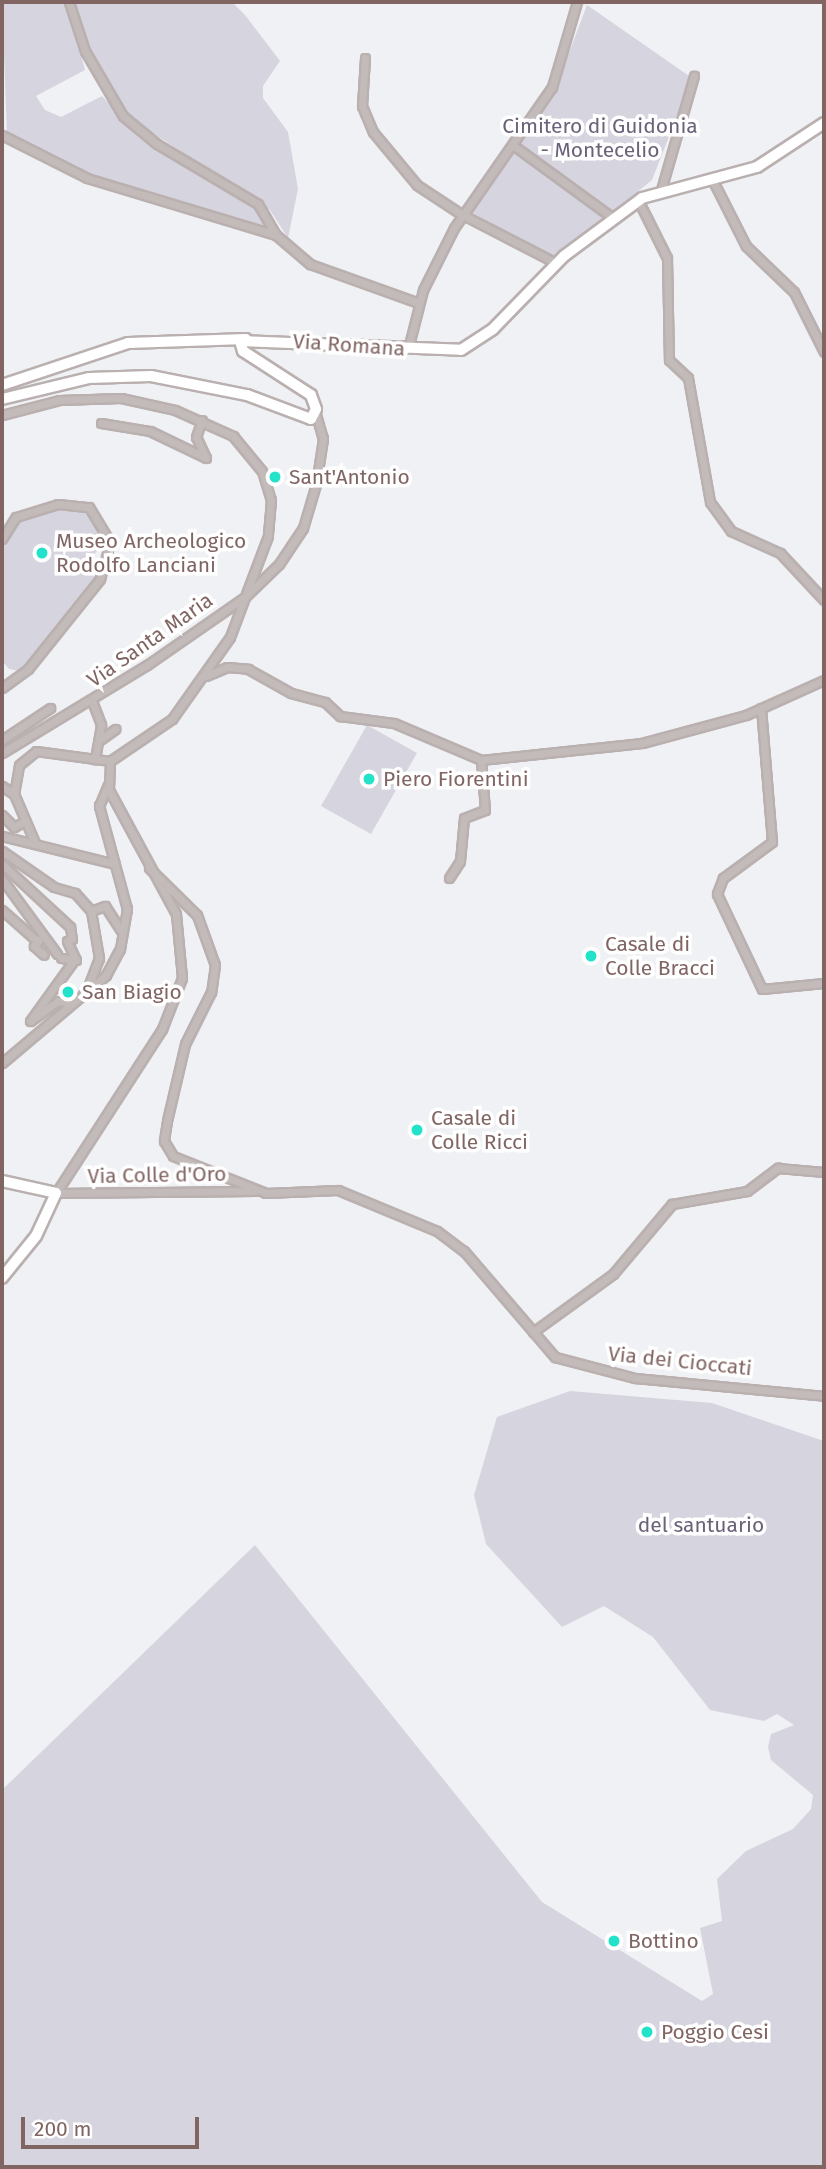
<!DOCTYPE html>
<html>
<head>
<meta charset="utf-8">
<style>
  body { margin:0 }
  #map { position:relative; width:826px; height:2169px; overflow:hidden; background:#f0f1f4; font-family:"Fira Sans",sans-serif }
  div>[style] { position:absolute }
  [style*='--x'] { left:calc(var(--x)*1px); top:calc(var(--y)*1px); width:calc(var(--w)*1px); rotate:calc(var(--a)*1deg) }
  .green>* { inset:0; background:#d6d4de }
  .roads { filter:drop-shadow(2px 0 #b9b0af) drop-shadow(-2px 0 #b9b0af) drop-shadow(0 2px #b9b0af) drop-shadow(0 -2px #b9b0af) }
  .street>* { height:7px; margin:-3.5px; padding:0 3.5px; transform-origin:3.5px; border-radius:3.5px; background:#c3bbba }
  .secondary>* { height:10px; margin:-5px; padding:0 5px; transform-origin:5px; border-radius:5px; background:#fff }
  .street-bridge>* { height:7px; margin:-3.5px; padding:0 3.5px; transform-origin:3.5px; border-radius:3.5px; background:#c3bbba }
  .dots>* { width:19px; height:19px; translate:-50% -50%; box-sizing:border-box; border:4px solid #fff; border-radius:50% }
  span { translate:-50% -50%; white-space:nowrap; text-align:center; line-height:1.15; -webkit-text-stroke:7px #fff; paint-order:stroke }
  .park-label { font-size:21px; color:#6b6278 }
  .street-label { font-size:21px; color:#816563 }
  .poi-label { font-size:21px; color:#816563 }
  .left { translate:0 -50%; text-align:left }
  .frame { position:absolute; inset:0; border:4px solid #816563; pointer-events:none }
  .scale { position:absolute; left:21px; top:2117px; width:178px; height:32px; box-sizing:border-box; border:4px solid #816563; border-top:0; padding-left:9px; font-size:21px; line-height:24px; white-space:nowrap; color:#816563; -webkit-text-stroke:5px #fff; paint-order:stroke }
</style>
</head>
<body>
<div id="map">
  <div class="green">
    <div style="clip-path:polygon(2px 2px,65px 2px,69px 8px,85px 70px,36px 96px,45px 110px,61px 117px,102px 96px,142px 140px,258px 209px,266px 231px,87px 176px,7px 134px)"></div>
    <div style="clip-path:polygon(75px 2px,232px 2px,245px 15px,280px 61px,263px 86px,263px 98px,288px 132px,298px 189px,288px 238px,270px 210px,130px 118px,79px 33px)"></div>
    <div style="clip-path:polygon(587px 5px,692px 78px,652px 180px,554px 259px,471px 212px,556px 87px)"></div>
    <div style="clip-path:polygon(53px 508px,80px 508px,98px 522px,105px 540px,94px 555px,99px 575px,20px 671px,9px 669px,2px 661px,2px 549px,16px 523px)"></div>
    <div style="clip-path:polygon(367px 725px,417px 753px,371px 834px,321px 806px)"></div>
    <div style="clip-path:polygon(570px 1391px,712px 1403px,824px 1441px,824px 2167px,2px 2167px,2px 1790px,255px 1545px,542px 1902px,702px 2001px,713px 1994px,700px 1928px,722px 1921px,717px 1879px,746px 1851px,793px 1829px,811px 1809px,813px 1795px,771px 1760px,768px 1747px,771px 1734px,794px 1725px,777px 1714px,764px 1721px,710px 1710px,653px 1637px,604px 1606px,562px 1627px,486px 1544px,474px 1495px,497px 1417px)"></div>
  </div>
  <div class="roads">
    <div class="street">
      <div style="--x:69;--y:2;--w:52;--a:71.9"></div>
      <div style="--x:85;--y:51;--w:75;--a:59.7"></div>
      <div style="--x:123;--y:116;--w:44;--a:39.5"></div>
      <div style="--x:157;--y:144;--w:117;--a:30.7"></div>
      <div style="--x:258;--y:204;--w:36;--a:60"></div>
      <div style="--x:365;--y:58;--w:48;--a:93.6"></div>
      <div style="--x:362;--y:106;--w:28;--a:67"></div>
      <div style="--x:373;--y:132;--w:69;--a:50.3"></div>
      <div style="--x:417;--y:185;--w:49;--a:33.4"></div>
      <div style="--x:2;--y:135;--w:95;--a:26.8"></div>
      <div style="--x:87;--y:178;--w:197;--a:16.8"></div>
      <div style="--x:276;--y:235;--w:45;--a:40.5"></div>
      <div style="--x:310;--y:264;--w:116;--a:19.7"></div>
      <div style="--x:517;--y:148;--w:119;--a:36.1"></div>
      <div style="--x:712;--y:179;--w:75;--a:63.1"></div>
      <div style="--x:746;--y:246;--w:66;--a:43.8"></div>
      <div style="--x:794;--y:292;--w:67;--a:63.4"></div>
      <div style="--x:661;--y:190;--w:119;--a:-73.9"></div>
      <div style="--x:638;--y:200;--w:65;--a:63.4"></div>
      <div style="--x:667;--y:258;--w:102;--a:88.9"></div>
      <div style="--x:669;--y:360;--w:26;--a:43"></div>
      <div style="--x:688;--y:378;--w:126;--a:79.9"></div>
      <div style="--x:710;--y:502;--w:36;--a:54"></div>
      <div style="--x:731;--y:531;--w:54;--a:24.2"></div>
      <div style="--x:780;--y:553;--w:64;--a:46.9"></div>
      <div style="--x:467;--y:217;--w:100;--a:27.3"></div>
      <div style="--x:408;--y:349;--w:61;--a:-75.7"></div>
      <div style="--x:423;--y:290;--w:69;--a:-63.4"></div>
      <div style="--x:454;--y:228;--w:172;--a:-55.2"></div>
      <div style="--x:552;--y:87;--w:89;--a:-73.6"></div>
      <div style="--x:2;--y:415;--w:59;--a:-14.7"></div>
      <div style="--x:59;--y:400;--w:62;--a:-1.8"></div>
      <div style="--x:121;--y:398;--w:55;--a:12.5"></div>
      <div style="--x:175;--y:410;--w:64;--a:24.1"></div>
      <div style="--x:233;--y:436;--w:45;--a:50.4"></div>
      <div style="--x:262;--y:471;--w:30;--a:73"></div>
      <div style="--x:271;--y:500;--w:36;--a:95"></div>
      <div style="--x:268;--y:536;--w:62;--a:110.8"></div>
      <div style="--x:101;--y:423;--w:50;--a:9.3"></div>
      <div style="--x:150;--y:431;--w:62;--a:25.7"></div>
      <div style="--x:206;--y:458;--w:23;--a:-115"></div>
      <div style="--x:196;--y:437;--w:18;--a:-71"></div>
      <div style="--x:2;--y:539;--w:26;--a:-58"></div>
      <div style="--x:16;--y:517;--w:44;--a:-17.2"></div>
      <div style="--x:58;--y:504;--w:31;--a:6"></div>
      <div style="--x:89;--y:507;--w:41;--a:59"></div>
      <div style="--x:110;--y:542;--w:38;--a:105"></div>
      <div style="--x:100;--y:579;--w:115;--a:128.7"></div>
      <div style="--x:28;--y:669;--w:32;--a:144"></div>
      <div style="--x:206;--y:676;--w:23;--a:-23"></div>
      <div style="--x:227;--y:667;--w:21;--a:5"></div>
      <div style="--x:248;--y:669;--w:49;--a:29.2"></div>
      <div style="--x:291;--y:693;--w:35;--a:15"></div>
      <div style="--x:325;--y:702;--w:21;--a:43"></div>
      <div style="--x:340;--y:716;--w:54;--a:7.4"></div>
      <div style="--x:394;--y:723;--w:95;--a:23"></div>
      <div style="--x:481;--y:760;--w:162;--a:-6"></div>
      <div style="--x:642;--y:743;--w:108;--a:-15.1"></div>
      <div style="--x:746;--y:715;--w:85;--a:-24.2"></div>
      <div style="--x:92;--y:701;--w:26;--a:69"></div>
      <div style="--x:101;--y:725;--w:35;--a:100"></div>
      <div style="--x:761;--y:708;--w:134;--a:85.3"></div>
      <div style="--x:772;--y:842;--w:61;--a:143.7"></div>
      <div style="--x:723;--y:878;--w:17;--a:111"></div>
      <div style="--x:717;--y:894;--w:105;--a:64.7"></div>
      <div style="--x:762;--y:989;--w:62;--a:-5.5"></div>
      <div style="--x:2;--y:740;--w:58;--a:-33.7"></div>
      <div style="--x:100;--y:740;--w:19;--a:-36"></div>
      <div style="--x:2;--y:753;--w:170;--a:-31.3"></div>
      <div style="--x:147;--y:665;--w:119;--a:-34.8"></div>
      <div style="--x:245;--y:597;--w:47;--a:-44.1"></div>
      <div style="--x:279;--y:564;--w:43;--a:-56.3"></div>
      <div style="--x:303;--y:528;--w:46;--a:-73.5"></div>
      <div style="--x:316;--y:484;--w:46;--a:-81.2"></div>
      <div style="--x:323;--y:439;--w:26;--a:-106"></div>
      <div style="--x:110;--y:761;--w:29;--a:92"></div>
      <div style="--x:109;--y:790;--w:141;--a:61.6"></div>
      <div style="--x:176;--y:914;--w:64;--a:84.6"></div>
      <div style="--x:182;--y:978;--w:55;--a:111.4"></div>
      <div style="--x:162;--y:1029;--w:195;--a:122.9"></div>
      <div style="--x:56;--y:1193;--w:199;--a:-0.6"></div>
      <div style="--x:2;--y:786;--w:14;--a:34"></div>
      <div style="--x:14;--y:794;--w:53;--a:66.8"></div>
      <div style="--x:14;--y:794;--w:29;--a:-80"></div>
      <div style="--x:19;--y:765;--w:22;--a:-39"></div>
      <div style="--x:36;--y:751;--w:75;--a:7.7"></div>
      <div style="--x:110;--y:761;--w:75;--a:-34.1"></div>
      <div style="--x:172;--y:719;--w:100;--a:-54.7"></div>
      <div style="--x:230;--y:637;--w:43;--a:-69.4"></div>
      <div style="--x:2;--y:815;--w:17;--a:45"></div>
      <div style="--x:14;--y:827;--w:13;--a:-29"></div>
      <div style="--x:2;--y:836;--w:116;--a:13.9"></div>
      <div style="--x:2;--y:851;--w:63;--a:34.7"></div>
      <div style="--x:54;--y:887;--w:22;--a:16"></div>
      <div style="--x:75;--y:893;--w:24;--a:48"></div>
      <div style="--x:91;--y:911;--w:48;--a:80.3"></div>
      <div style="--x:99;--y:958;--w:30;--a:111"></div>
      <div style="--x:2;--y:864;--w:93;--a:42.8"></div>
      <div style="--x:70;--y:927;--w:12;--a:81"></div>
      <div style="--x:72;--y:939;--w:5;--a:158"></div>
      <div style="--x:67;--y:941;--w:21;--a:65"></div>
      <div style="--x:76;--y:960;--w:15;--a:-172"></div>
      <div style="--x:149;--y:868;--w:67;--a:44.4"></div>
      <div style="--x:197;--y:915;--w:53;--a:70.2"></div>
      <div style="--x:215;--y:965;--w:27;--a:98"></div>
      <div style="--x:211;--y:992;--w:58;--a:116.6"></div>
      <div style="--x:185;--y:1044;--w:79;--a:103.2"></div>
      <div style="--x:167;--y:1121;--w:20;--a:99"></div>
      <div style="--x:164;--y:1141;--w:17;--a:59"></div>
      <div style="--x:173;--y:1156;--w:100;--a:21.7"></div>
      <div style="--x:266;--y:1193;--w:72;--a:-2.4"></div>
      <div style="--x:338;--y:1190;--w:107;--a:22.5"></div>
      <div style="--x:437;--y:1231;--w:34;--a:37"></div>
      <div style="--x:464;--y:1251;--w:140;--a:49.4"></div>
      <div style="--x:555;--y:1357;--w:83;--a:14.7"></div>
      <div style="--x:635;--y:1378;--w:190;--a:5.4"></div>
      <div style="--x:449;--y:878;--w:20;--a:-57"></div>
      <div style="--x:460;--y:861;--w:43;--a:-84.7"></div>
      <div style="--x:464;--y:818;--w:22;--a:-21"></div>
      <div style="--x:485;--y:810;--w:50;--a:-94.6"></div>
      <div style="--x:2;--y:879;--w:93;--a:53.7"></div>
      <div style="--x:2;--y:910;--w:47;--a:41.5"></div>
      <div style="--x:91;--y:911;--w:15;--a:-20"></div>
      <div style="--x:105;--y:906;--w:30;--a:57"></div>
      <div style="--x:39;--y:940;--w:8;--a:130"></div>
      <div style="--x:34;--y:946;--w:13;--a:42"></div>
      <div style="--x:70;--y:1002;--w:12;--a:-175"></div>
      <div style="--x:58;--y:1001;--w:34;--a:144"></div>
      <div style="--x:30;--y:1021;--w:72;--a:-54.1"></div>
      <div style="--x:2;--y:1063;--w:136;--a:-40.2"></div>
      <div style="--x:106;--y:975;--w:30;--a:-62"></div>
      <div style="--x:120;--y:949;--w:41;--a:-80.1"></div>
      <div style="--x:127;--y:909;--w:107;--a:-105.2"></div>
      <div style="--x:99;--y:806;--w:23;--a:-67"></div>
      <div style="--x:533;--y:1332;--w:99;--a:-35.9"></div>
      <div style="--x:613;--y:1274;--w:92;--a:-49.9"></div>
      <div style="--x:672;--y:1204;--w:76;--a:-9.8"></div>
      <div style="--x:747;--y:1191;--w:39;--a:-37"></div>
      <div style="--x:778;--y:1168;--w:46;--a:5"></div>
    </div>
    <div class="secondary">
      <div style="--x:2;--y:385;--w:133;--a:-18.4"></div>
      <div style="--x:128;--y:343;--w:118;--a:-1.9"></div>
      <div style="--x:2;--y:399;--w:89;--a:-13.6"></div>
      <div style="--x:89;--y:378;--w:62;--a:-1.8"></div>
      <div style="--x:151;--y:376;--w:98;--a:11.2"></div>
      <div style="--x:247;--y:395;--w:68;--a:20.6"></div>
      <div style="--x:311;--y:419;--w:11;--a:-63"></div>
      <div style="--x:316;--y:409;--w:15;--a:-110"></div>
      <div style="--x:311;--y:395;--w:81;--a:-147.1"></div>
      <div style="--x:243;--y:351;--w:10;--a:-107"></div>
      <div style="--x:240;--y:341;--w:221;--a:2.3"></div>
      <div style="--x:461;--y:350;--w:38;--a:-33"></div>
      <div style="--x:493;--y:329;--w:102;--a:-45.8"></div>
      <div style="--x:564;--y:256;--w:97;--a:-36.6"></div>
      <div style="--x:642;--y:198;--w:119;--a:-15.1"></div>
      <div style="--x:757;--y:167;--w:80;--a:-33.3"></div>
      <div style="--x:2;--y:1181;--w:55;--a:12.5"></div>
      <div style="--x:56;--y:1193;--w:47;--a:114.9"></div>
      <div style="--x:36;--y:1236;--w:54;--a:129"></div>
    </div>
  </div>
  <div class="street-bridge">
    <div style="--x:458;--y:212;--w:10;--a:29"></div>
  </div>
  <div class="dots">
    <div style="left:275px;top:477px;background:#22e2ca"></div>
    <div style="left:42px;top:553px;background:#22e2ca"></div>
    <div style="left:369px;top:779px;background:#22e2ca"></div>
    <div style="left:591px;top:956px;background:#22e2ca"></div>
    <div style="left:68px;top:992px;background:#22e2ca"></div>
    <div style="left:417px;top:1130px;background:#22e2ca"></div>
    <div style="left:614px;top:1941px;background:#22e2ca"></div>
    <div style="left:647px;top:2032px;background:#22e2ca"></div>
  </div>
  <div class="park-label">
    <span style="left:600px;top:138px">Cimitero di Guidonia<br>- Montecelio</span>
    <span style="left:701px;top:1525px">del santuario</span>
  </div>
  <div class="street-label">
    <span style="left:349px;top:345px;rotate:4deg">Via Romana</span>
    <span style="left:150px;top:640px;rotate:-35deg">Via Santa Maria</span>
    <span style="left:157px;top:1175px;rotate:-1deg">Via Colle d'Oro</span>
    <span style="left:680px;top:1361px;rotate:6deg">Via dei Cioccati</span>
  </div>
  <div class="poi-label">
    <span class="left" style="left:289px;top:477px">Sant'Antonio</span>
    <span class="left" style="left:56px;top:553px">Museo Archeologico<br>Rodolfo Lanciani</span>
    <span class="left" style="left:383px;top:779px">Piero Fiorentini</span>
    <span class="left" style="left:605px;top:956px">Casale di<br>Colle Bracci</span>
    <span class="left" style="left:82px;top:992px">San Biagio</span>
    <span class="left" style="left:431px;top:1130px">Casale di<br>Colle Ricci</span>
    <span class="left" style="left:628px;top:1941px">Bottino</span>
    <span class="left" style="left:661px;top:2032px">Poggio Cesi</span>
  </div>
  <div class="frame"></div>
  <div class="scale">200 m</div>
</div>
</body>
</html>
